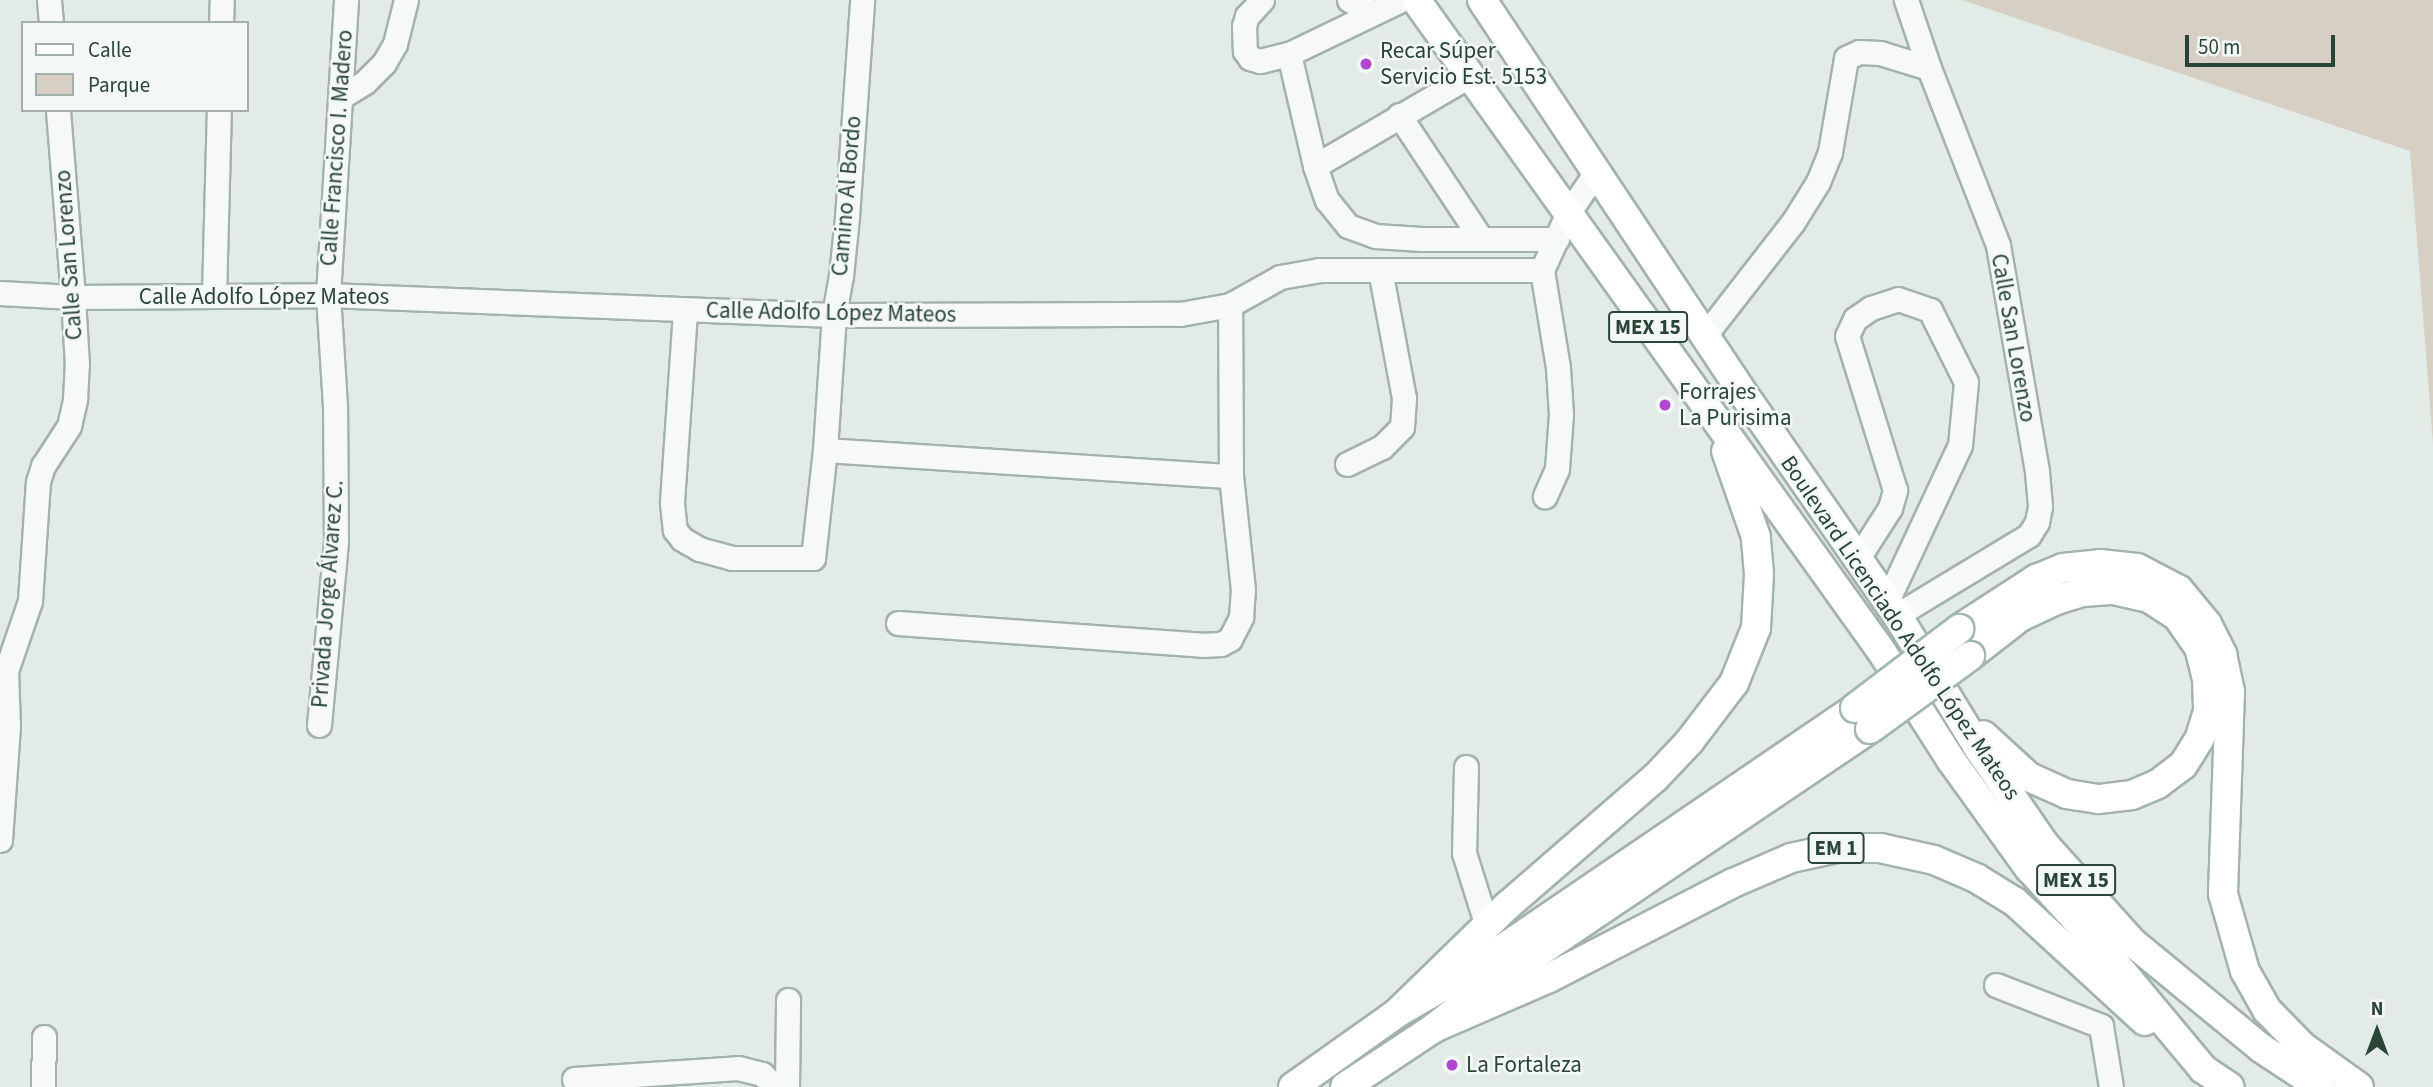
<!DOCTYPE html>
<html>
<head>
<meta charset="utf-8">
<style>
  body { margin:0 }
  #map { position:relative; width:2433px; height:1087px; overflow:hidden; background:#e3ebe7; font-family:"Source Sans 3",sans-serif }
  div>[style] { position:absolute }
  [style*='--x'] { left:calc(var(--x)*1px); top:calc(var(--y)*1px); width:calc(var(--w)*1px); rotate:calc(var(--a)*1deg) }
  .green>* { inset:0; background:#d5cfc4 }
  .roads { filter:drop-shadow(2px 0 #a4b2ac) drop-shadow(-2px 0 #a4b2ac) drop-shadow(0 2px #a4b2ac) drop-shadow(0 -2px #a4b2ac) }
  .minor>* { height:23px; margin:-11.5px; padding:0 11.5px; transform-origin:11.5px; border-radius:11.5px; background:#f6f9f8 }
  .major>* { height:28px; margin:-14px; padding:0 14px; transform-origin:14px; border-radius:14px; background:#fff }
  .bridges { filter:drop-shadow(2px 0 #a2b7ad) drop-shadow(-2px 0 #a2b7ad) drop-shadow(0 2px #a2b7ad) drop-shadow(0 -2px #a2b7ad) }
  .major-bridge>* { height:28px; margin:-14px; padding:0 14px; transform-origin:14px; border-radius:14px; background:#fff }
  .dots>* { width:19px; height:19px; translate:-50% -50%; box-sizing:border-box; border:4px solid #f3f8f6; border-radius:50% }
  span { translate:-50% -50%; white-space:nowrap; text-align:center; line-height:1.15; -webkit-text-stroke:5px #f3f8f6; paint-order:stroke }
  .shield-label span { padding:2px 5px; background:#f3f8f6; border:2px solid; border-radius:5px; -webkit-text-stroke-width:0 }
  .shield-label { font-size:21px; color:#2a4438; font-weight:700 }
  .poi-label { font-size:23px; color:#2a4438 }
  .left { translate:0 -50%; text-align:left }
  .street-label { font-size:23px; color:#2a4438 }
  .legend { position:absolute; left:21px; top:21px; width:228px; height:91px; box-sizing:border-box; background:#f3f8f6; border:2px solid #a3b0aa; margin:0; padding:9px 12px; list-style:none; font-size:21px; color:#2a4438 }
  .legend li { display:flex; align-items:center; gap:14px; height:35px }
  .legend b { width:35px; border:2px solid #a3b0aa }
  .north { position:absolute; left:2342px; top:996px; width:70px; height:70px; -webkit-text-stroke:5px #f3f8f6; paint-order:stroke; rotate:0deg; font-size:19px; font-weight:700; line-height:28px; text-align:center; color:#2a4438 }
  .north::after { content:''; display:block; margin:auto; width:24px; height:32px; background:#2a4438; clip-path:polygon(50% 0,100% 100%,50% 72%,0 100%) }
  .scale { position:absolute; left:2185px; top:35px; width:150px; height:32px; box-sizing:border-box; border:4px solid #2a4438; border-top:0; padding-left:9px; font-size:21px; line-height:24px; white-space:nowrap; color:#2a4438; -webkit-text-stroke:5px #f3f8f6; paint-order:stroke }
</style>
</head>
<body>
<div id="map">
  <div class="green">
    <div style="clip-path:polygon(1962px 0,2433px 0,2433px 443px,2410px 151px)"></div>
  </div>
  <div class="roads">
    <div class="minor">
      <div style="--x:49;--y:0;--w:23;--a:85"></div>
      <div style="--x:1262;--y:0;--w:22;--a:133"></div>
      <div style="--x:1247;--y:16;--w:10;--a:107"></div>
      <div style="--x:1244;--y:26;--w:25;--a:88"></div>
      <div style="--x:1245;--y:51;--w:9;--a:54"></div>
      <div style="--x:1250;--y:58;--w:10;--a:17"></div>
      <div style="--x:1260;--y:61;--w:30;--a:-14"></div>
      <div style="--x:1289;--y:54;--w:124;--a:-25.7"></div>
      <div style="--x:1349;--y:0;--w:28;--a:27"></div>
      <div style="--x:221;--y:23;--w:23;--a:-88"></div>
      <div style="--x:1289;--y:54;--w:115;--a:76.9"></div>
      <div style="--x:1315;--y:166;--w:36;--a:71"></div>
      <div style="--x:1327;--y:200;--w:33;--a:51"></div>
      <div style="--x:1348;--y:226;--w:29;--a:20"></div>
      <div style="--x:1375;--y:236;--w:47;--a:3.7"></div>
      <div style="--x:1422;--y:239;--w:135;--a:0"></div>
      <div style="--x:341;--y:97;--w:28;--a:-32"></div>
      <div style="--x:365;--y:82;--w:27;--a:-45"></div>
      <div style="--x:384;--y:63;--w:22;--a:-60"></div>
      <div style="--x:395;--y:44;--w:45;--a:-76"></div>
      <div style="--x:1399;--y:115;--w:146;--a:56.4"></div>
      <div style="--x:1315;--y:166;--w:178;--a:-30.3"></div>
      <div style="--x:1542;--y:270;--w:99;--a:80.7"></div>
      <div style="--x:1558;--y:368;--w:46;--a:86.3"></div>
      <div style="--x:1561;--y:414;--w:55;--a:94.2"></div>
      <div style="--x:1557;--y:469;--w:30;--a:114"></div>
      <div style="--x:0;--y:293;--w:73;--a:3.1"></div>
      <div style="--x:73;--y:297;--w:255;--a:-0.4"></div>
      <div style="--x:328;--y:295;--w:506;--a:2.26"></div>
      <div style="--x:834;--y:315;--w:346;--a:-0.2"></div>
      <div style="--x:1180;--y:314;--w:51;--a:-10.2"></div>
      <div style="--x:1230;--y:305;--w:57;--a:-29.2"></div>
      <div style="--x:1280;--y:277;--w:40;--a:-10"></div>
      <div style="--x:1319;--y:270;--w:223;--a:0"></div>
      <div style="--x:1542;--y:270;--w:60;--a:-65.6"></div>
      <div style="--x:1567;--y:215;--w:52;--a:-56"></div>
      <div style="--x:214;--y:296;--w:186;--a:-88.5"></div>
      <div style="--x:685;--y:311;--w:192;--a:93.9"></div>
      <div style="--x:672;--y:503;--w:27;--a:84"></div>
      <div style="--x:675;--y:530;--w:11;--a:52"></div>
      <div style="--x:682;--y:539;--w:20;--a:30"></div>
      <div style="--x:699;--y:549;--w:34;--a:15"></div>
      <div style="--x:732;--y:558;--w:81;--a:0"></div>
      <div style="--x:813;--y:558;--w:109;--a:-83.7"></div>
      <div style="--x:825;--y:450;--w:135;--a:-86.2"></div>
      <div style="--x:834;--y:315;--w:40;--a:-80"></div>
      <div style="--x:841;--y:276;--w:59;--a:-84.2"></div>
      <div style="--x:847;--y:217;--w:218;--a:-86"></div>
      <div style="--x:1705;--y:335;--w:143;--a:-52.1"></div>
      <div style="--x:1793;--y:222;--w:47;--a:-58"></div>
      <div style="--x:1818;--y:182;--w:32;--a:-68"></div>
      <div style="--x:1830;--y:152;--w:95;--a:-80.3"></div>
      <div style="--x:1846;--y:58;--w:14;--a:-25"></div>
      <div style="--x:1859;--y:52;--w:21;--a:3"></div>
      <div style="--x:1880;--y:53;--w:51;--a:17"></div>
      <div style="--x:825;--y:450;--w:407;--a:3.7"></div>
      <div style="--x:1347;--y:464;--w:39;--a:-26"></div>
      <div style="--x:1382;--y:447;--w:28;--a:-45"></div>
      <div style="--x:1402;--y:427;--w:29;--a:-86"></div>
      <div style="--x:1404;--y:398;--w:130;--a:-100.6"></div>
      <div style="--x:1858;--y:558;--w:59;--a:-57.4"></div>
      <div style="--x:1890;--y:508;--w:19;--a:-74"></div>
      <div style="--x:1895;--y:490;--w:161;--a:-107.3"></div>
      <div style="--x:1847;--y:336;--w:19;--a:-65"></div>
      <div style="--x:1855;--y:319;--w:19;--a:-35"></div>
      <div style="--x:1871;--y:308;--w:28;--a:-18"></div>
      <div style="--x:1898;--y:299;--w:34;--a:19"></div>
      <div style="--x:1930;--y:310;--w:80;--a:63.4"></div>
      <div style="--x:1966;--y:382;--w:63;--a:95.4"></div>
      <div style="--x:1960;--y:445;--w:172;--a:115.1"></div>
      <div style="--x:1897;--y:615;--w:154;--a:-31.2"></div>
      <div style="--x:2029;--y:535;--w:15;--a:-58"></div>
      <div style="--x:2037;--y:522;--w:16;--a:-79"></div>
      <div style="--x:2040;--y:506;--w:35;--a:-95"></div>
      <div style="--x:2037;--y:471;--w:229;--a:-99.8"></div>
      <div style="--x:1998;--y:245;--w:190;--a:-111.3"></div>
      <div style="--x:1929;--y:68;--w:72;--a:-108.7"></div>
      <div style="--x:898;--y:623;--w:305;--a:4.1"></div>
      <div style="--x:1202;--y:645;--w:19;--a:-3"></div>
      <div style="--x:1221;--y:644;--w:10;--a:-29"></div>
      <div style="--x:1230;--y:639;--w:25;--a:-63"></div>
      <div style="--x:1241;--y:617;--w:27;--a:-86"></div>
      <div style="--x:1243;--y:590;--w:115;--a:-96"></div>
      <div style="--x:1231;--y:476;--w:171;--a:-90.3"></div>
      <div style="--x:319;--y:725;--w:184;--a:-84.7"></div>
      <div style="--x:336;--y:542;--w:136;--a:-90.4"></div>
      <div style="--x:335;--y:406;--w:111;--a:-93.6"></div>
      <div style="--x:328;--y:295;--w:296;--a:-86.5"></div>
      <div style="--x:1466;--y:767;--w:86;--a:91.3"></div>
      <div style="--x:1464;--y:853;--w:77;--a:72.5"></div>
      <div style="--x:0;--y:840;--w:113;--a:-86"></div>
      <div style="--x:8;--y:727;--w:56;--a:-92"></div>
      <div style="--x:6;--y:671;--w:74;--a:-71.1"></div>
      <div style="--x:30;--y:601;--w:119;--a:-86.2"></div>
      <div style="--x:38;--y:482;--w:17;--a:-73"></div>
      <div style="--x:43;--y:466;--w:48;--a:-57"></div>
      <div style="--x:69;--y:426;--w:28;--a:-77"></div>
      <div style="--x:75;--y:399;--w:34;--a:-87"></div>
      <div style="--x:77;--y:365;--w:68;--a:-93.4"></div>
      <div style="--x:73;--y:297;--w:188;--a:-94.6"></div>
      <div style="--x:1996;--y:985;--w:113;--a:21.3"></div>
      <div style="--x:2101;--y:1026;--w:62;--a:80.7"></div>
      <div style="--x:574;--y:1079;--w:164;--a:-3.8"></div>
      <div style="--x:738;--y:1068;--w:25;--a:14"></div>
      <div style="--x:762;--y:1074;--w:18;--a:45"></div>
      <div style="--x:43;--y:1087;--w:50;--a:-88.9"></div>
      <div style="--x:787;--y:1087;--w:87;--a:-89.3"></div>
    </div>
    <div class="major">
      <div style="--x:1416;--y:0;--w:801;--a:54.45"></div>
      <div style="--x:1882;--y:652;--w:128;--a:57.4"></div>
      <div style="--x:1951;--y:760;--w:133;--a:54.2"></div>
      <div style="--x:2029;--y:868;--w:111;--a:47.6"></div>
      <div style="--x:2104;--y:950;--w:155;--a:50.2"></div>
      <div style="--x:2203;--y:1069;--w:32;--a:34"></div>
      <div style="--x:1482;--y:0;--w:484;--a:56.4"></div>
      <div style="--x:1750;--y:403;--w:258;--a:55.3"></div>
      <div style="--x:1897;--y:615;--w:157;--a:58.5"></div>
      <div style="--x:1979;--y:749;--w:116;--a:55.5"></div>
      <div style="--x:2045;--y:845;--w:130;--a:48.1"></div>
      <div style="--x:2132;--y:942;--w:167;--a:39.4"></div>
      <div style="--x:2261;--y:1048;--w:71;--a:33.5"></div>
      <div style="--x:1959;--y:629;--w:92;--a:-33"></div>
      <div style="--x:2036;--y:579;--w:29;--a:-22"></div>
      <div style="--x:2063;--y:568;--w:37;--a:-6"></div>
      <div style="--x:2100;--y:564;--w:37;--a:6"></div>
      <div style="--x:2137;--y:568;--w:47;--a:27.6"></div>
      <div style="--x:2179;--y:590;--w:44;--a:50.5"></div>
      <div style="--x:2207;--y:624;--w:34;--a:63"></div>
      <div style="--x:2222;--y:654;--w:39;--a:78"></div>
      <div style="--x:2230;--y:692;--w:202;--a:92"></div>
      <div style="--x:2223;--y:894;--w:80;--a:74.1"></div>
      <div style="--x:2245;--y:971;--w:45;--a:60.6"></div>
      <div style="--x:2267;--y:1010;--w:50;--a:45.8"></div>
      <div style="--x:2302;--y:1046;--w:70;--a:35.7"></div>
      <div style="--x:1970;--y:656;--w:63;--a:-38"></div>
      <div style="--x:2020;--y:617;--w:40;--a:-25"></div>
      <div style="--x:2056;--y:600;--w:28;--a:-17"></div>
      <div style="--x:2083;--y:592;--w:31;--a:-4"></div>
      <div style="--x:2114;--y:590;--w:36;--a:13"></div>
      <div style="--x:2149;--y:598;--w:33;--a:33"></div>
      <div style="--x:2177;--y:616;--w:38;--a:55"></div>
      <div style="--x:2199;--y:647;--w:32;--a:76"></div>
      <div style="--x:2207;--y:678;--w:33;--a:88"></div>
      <div style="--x:2208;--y:711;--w:28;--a:107"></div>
      <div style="--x:2200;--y:738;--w:32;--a:122"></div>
      <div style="--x:2183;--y:765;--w:31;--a:143"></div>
      <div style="--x:2158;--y:784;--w:28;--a:157"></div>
      <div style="--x:2132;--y:795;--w:34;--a:173"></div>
      <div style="--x:2098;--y:799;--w:31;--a:-171"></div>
      <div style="--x:2067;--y:794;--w:42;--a:-155.9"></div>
      <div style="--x:2029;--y:777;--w:62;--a:-137.6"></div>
      <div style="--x:1397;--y:1013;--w:153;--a:-44.2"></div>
      <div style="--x:1507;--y:906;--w:196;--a:-40.9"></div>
      <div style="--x:1655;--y:778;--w:50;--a:-46.6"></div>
      <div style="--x:1689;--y:742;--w:74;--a:-52.7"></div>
      <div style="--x:1734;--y:683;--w:59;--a:-68.2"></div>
      <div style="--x:1756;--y:628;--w:54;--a:-86.8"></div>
      <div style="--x:1759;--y:574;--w:37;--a:-95"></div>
      <div style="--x:1756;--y:537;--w:91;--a:-109.2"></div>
      <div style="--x:1434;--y:1028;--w:125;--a:-23.5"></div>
      <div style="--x:1549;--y:978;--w:207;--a:-27.3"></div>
      <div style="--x:1733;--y:883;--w:63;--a:-23.3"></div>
      <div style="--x:1791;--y:858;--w:47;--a:-12.3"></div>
      <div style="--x:1837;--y:848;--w:43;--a:0"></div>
      <div style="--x:1880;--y:848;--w:55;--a:12.5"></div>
      <div style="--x:1934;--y:860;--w:46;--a:23.2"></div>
      <div style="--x:1976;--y:878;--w:46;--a:31.6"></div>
      <div style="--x:2015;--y:902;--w:176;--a:42.5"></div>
      <div style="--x:1293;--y:1087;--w:128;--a:-35.4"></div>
      <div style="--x:1397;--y:1013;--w:88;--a:-30.1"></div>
      <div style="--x:1473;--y:969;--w:463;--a:-34.3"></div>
      <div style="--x:1345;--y:1087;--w:107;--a:-33.5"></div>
      <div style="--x:1434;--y:1028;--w:63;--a:-38"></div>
      <div style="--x:1484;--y:989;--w:465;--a:-34"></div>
    </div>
  </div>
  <div class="bridges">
    <div class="major-bridge">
      <div style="--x:1855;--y:708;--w:131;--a:-37.2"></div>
      <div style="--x:1870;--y:729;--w:124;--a:-36.1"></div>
    </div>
  </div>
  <div class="dots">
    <div style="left:1366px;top:64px;background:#af47d1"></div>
    <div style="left:1665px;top:405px;background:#af47d1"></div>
    <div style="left:1452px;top:1065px;background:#af47d1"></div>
  </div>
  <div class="shield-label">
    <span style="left:1648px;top:327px">MEX 15</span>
    <span style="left:1836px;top:848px">EM 1</span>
    <span style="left:2076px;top:880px">MEX 15</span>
  </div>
  <div class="poi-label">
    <span class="left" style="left:1380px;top:64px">Recar Súper<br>Servicio Est. 5153</span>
    <span class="left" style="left:1679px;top:405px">Forrajes<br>La Purisima</span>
    <span class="left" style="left:1466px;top:1065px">La Fortaleza</span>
  </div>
  <div class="street-label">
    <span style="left:337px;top:148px;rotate:-86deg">Calle Francisco I. Madero</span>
    <span style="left:847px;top:196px;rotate:-85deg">Camino Al Bordo</span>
    <span style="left:69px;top:255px;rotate:-94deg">Calle San Lorenzo</span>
    <span style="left:264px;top:297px">Calle Adolfo López Mateos</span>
    <span style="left:831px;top:313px;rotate:1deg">Calle Adolfo López Mateos</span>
    <span style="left:2013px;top:338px;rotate:80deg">Calle San Lorenzo</span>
    <span style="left:328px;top:594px;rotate:-86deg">Privada Jorge Álvarez C.</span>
    <span style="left:1900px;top:628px;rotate:56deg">Boulevard Licenciado Adolfo López Mateos</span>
  </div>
  <ul class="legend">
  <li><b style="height:9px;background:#fff"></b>Calle</li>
  <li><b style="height:19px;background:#d5cfc4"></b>Parque</li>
  </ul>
  <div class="north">N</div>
  <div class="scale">50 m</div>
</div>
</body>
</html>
